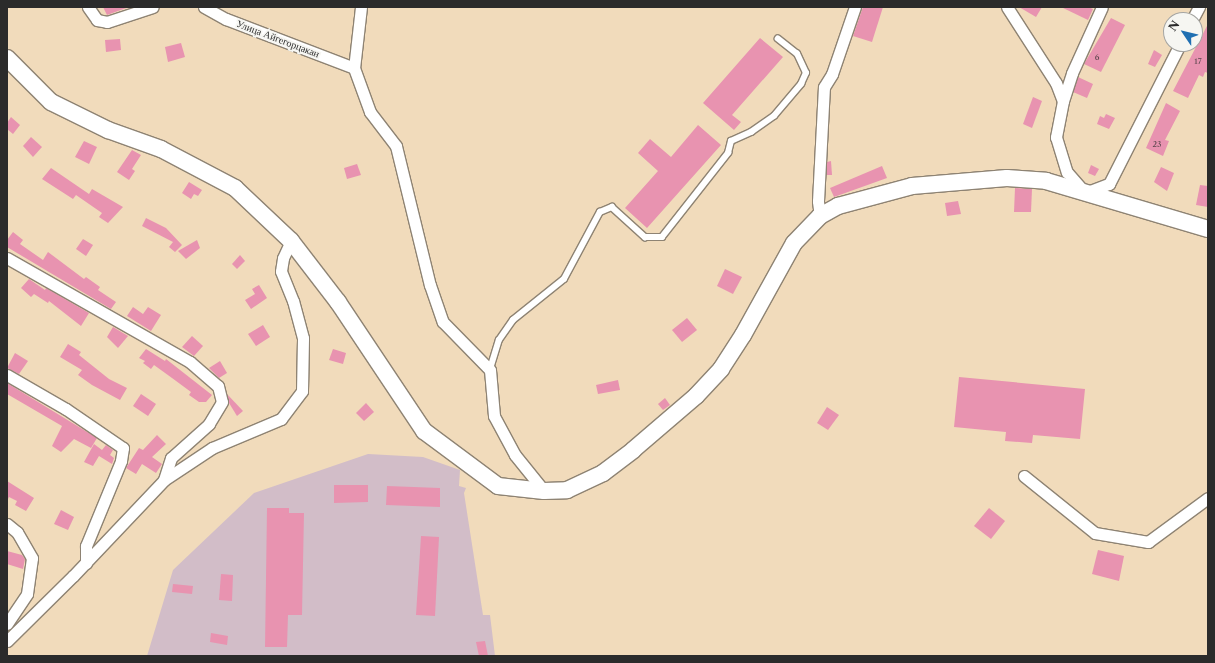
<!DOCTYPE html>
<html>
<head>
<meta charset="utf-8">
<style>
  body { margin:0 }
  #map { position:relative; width:1215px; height:663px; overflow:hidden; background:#f1dbbb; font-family:"Libre Caslon Text",serif }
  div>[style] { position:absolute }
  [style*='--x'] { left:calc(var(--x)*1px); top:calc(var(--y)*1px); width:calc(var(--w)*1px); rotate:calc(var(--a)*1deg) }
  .industrial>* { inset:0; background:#d2bdc8 }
  .building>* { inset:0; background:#e893b0 }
  .roads { filter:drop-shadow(1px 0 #8e8373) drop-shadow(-1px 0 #8e8373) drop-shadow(0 1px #8e8373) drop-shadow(0 -1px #8e8373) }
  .lane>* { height:5.5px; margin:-2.75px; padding:0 2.75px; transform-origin:2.75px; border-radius:2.75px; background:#fff }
  .street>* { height:11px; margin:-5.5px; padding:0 5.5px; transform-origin:5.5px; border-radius:5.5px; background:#fff }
  .secondary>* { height:16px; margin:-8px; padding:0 8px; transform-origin:8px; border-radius:8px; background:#fff }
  span { translate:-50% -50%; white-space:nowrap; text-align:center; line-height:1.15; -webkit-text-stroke:3.5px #f6f6f2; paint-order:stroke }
  .number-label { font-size:8px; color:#5a454c }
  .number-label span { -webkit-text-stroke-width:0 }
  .street-label { font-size:10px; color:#2b2b2b }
  .frame { position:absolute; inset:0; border:8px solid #2b2b2b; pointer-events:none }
  .north { position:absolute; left:1163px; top:12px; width:40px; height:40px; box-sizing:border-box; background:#f6f6f2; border:1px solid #a5a5a2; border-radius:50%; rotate:305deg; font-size:11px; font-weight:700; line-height:16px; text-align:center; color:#2b2b2b }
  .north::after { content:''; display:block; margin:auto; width:14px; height:18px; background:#1f6fb2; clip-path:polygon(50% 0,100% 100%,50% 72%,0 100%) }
</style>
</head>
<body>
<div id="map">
  <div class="industrial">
    <div style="clip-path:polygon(368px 454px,423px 457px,460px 470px,459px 486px,466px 488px,464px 493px,483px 615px,490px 615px,495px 656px,147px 656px,173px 570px,254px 493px)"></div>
  </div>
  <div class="building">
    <div style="clip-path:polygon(103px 7px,129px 7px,107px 15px)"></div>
    <div style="clip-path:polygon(863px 7px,883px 7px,872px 42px,853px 36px)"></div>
    <div style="clip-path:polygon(1019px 7px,1042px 7px,1036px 17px)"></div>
    <div style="clip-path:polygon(1061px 7px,1088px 7px,1093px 9px,1088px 20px)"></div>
    <div style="clip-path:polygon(1111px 18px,1125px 25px,1101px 72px,1084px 64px)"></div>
    <div style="clip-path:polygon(1208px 24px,1208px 73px,1205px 72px,1203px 77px,1199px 75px,1188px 98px,1173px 91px)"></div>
    <div style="clip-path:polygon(760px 38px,783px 57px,732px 115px,741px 122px,734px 130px,703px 103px)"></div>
    <div style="clip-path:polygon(120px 39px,121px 50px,106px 52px,105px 40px)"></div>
    <div style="clip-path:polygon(181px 43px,185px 57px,168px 62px,165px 47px)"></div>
    <div style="clip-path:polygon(1154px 50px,1162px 55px,1155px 67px,1148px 64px)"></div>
    <div style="clip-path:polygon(1078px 77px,1093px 84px,1087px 98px,1073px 92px)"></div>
    <div style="clip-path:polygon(1033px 97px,1042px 101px,1032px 128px,1023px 124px)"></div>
    <div style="clip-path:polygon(1166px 103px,1180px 111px,1165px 140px,1169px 141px,1163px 156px,1146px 148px)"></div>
    <div style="clip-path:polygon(1106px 114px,1115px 118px,1109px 129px,1097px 124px,1100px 116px,1104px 118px)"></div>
    <div style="clip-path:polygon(11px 117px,20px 125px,13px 134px,7px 129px,7px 123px)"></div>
    <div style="clip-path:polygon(698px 125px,721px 145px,647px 228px,625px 208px,658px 171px,638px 153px,650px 139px,671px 157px)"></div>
    <div style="clip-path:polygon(31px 137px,42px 147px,33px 157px,23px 146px)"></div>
    <div style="clip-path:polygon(84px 141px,97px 147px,89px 164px,75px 157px)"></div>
    <div style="clip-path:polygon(132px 150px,141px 155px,132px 169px,135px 171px,129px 180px,117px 172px)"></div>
    <div style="clip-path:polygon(831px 161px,832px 175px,826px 175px,827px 162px)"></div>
    <div style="clip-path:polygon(357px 164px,361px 175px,347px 179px,344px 168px)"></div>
    <div style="clip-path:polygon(1091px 165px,1099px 169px,1095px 176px,1088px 173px)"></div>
    <div style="clip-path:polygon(882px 166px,887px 178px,834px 197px,830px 188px)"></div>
    <div style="clip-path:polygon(1161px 167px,1174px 173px,1167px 191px,1154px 182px)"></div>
    <div style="clip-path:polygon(51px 168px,89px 194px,92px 189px,123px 207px,108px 223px,99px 217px,102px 213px,76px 195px,73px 199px,42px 179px)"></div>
    <div style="clip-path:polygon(189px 182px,202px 190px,198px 196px,194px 194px,191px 199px,182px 193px)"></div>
    <div style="clip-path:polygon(1200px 185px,1208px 186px,1208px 207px,1196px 205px)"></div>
    <div style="clip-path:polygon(1015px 188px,1032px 189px,1031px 212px,1014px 212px)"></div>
    <div style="clip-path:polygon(958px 201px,961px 214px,947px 216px,945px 203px)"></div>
    <div style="clip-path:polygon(146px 218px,166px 228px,182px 245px,175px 252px,169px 247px,173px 242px,142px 226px)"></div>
    <div style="clip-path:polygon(13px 232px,23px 240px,20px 244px,43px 260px,48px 252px,84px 279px,86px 277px,100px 287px,98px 290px,116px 302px,111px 309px,7px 247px,7px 240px)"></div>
    <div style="clip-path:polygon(83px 239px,93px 245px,86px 256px,76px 249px)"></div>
    <div style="clip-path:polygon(197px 240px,200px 248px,186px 259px,178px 251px)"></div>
    <div style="clip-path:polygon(240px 255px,245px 261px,237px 269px,232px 264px)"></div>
    <div style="clip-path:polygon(725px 269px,742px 277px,733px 294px,717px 286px)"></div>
    <div style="clip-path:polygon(29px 279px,45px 290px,46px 288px,89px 313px,81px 326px,49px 301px,48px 303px,34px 294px,31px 297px,21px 288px)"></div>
    <div style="clip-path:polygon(259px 285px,267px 298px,251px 309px,245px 300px,255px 294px,252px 289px)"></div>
    <div style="clip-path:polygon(133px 307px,143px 314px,148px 307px,161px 315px,151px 331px,127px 316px)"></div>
    <div style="clip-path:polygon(687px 318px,697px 330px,682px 342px,672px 330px)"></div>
    <div style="clip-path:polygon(263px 325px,270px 337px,256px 346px,248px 334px)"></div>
    <div style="clip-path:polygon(113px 327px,128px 336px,118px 348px,107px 337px)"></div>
    <div style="clip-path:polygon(192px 336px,203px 346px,194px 356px,182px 347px)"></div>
    <div style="clip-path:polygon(68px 344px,81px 352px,79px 355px,109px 379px,127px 388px,120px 400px,92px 385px,78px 375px,82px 370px,60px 357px)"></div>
    <div style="clip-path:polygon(146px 349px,165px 361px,166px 359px,212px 395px,206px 402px,199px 402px,189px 395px,191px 392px,172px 378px,154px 365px,151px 369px,143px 363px,145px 361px,139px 358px)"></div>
    <div style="clip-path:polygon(333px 349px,346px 353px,343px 364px,329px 360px)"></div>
    <div style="clip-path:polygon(15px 353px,28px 361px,19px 374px,7px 368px)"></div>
    <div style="clip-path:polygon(220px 361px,227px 373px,219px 378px,209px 368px)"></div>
    <div style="clip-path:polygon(959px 377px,1085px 389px,1080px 439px,1033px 435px,1032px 443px,1005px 441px,1006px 432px,954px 427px)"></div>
    <div style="clip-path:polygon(618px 380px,620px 390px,598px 394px,596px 385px)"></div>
    <div style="clip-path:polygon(7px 383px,97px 438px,91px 448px,74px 439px,61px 452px,52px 446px,62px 426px,7px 394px)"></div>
    <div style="clip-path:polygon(141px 394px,156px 404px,148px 416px,133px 406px)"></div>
    <div style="clip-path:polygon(227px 394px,243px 411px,237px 416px,229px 403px)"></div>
    <div style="clip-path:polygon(665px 398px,670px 405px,663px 410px,658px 404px)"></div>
    <div style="clip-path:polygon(366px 403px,374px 412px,364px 421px,356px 413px)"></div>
    <div style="clip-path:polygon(827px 407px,839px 415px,828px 430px,817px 423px)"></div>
    <div style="clip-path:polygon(157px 435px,166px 444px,152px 457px,162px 464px,156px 473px,142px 464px,136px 474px,126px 468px,139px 448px,143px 450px)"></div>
    <div style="clip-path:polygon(94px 444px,102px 450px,106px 445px,113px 450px,110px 455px,114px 458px,112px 464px,99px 456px,93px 466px,84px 462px)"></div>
    <div style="clip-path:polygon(7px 481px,34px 498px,26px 511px,15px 505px,17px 501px,9px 497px,7px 501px)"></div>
    <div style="clip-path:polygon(334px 485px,368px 485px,368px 502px,334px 503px)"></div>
    <div style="clip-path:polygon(387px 486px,440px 488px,440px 507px,386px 505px)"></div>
    <div style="clip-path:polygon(267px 508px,289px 508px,289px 513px,304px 513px,302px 615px,288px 615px,287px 647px,265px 647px)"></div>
    <div style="clip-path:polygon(989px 508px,1005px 521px,991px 539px,974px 526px)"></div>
    <div style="clip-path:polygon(61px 510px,74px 517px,68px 530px,54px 524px)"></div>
    <div style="clip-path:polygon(421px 536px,439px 537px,435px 616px,416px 615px)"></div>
    <div style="clip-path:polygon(1098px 550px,1124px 556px,1119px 581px,1092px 574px)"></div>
    <div style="clip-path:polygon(7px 551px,22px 555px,25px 559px,23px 569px,7px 564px)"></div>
    <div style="clip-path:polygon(221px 574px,233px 575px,232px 601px,219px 600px)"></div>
    <div style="clip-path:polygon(173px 584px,193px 586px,192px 594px,172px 592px)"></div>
    <div style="clip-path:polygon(211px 633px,228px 636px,227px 645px,210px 642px)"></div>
    <div style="clip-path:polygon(485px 641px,488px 656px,479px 656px,476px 642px)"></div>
  </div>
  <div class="roads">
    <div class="lane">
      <div style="--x:490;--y:369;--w:30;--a:-73"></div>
      <div style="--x:499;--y:340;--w:24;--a:-55"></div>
      <div style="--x:513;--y:320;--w:65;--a:-38.8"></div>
      <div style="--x:564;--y:279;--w:76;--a:-61.8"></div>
      <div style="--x:600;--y:212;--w:13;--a:-23"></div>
      <div style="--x:612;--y:207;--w:45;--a:42.3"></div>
      <div style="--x:645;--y:237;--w:17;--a:0"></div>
      <div style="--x:662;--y:237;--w:107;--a:-51.8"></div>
      <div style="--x:728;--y:153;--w:12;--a:-76"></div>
      <div style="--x:731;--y:141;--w:22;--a:-24"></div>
      <div style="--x:751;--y:132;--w:28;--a:-35"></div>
      <div style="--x:774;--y:116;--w:42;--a:-49.8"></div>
      <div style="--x:801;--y:84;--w:12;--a:-66"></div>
      <div style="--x:806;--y:73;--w:21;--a:-115"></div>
      <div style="--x:797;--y:54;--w:24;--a:-142"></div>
    </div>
    <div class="street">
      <div style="--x:88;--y:7;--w:16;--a:55"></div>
      <div style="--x:97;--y:20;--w:10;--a:11"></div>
      <div style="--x:107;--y:22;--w:48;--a:-18.1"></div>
      <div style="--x:204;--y:7;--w:25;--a:29"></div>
      <div style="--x:226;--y:19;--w:137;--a:20.9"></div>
      <div style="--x:361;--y:7;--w:61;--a:96.5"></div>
      <div style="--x:354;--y:68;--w:47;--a:70"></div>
      <div style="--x:370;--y:112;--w:43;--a:52.6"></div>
      <div style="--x:396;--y:146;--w:143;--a:76.3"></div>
      <div style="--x:430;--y:285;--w:39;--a:71"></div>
      <div style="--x:443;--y:322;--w:67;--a:45.6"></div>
      <div style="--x:490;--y:370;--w:46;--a:85"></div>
      <div style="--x:494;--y:416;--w:44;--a:61.7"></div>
      <div style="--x:515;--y:455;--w:46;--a:51.1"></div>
      <div style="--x:1007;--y:7;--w:90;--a:57.2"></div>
      <div style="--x:1056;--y:83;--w:19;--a:69"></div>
      <div style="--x:1063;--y:101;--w:37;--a:101"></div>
      <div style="--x:1056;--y:137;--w:37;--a:73"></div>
      <div style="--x:1067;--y:172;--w:28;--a:49"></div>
      <div style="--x:1085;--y:193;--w:26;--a:-21"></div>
      <div style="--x:1109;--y:184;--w:157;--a:-63.1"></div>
      <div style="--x:1192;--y:20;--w:15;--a:-62"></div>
      <div style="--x:1063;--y:101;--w:29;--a:-72"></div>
      <div style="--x:1072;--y:73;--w:72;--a:-65.6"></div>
      <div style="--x:820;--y:216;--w:15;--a:-98"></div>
      <div style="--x:818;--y:201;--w:114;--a:-87"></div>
      <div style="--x:824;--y:87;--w:15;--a:-58"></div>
      <div style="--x:832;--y:74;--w:71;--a:-71.1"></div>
      <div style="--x:7;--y:258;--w:210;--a:29.6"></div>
      <div style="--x:190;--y:362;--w:37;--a:41"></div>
      <div style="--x:218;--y:386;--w:16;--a:76"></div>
      <div style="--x:222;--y:402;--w:26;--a:121"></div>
      <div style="--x:209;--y:424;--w:51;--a:138.2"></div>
      <div style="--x:171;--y:458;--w:23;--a:108"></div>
      <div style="--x:7;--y:375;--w:68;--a:30"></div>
      <div style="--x:66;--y:409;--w:69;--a:34.4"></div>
      <div style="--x:123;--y:448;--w:13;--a:99"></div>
      <div style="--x:121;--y:461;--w:92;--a:112.4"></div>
      <div style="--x:86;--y:546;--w:17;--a:90"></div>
      <div style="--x:1024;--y:476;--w:91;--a:38.8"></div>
      <div style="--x:1095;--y:533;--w:54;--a:9.6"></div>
      <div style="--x:1148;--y:542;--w:74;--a:-36.3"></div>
      <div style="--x:7;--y:524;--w:13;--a:39"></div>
      <div style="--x:17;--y:532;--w:30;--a:60"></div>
      <div style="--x:32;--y:558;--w:36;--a:98"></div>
      <div style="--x:27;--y:594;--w:36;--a:124"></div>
      <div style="--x:7;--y:641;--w:93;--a:-44.6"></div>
      <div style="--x:73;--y:576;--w:132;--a:-46.5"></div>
      <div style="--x:164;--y:480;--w:58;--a:-33.7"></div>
      <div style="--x:212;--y:448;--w:75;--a:-22.8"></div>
      <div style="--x:281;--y:419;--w:35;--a:-53"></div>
      <div style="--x:302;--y:391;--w:53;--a:-88.9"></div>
      <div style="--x:303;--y:338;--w:38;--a:-105"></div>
      <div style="--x:293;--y:301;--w:32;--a:-112"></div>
      <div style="--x:281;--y:271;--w:13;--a:-81"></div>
      <div style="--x:283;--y:258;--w:19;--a:-65"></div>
    </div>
    <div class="secondary">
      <div style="--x:7;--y:58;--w:62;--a:45"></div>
      <div style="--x:51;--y:102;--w:64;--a:26.2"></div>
      <div style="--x:108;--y:130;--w:56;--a:19.7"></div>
      <div style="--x:161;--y:149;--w:84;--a:27.8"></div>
      <div style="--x:235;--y:188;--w:77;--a:43.4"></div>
      <div style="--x:291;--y:241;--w:77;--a:52.4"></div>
      <div style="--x:338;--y:302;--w:155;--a:56.3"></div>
      <div style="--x:424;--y:431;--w:92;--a:36.6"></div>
      <div style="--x:498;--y:486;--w:46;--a:6.2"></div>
      <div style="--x:544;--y:491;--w:23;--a:-2"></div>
      <div style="--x:567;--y:490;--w:40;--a:-25"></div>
      <div style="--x:603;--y:473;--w:38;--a:-37"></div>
      <div style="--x:633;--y:450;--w:83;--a:-40.6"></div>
      <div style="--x:696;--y:396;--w:37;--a:-47"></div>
      <div style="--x:721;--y:369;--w:40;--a:-57.1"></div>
      <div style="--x:743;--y:335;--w:105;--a:-61"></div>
      <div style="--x:794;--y:243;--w:37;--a:-46"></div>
      <div style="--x:820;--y:216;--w:21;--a:-29"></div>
      <div style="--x:838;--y:206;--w:77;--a:-15.1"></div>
      <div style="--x:912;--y:186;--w:95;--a:-4.8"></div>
      <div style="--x:1007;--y:178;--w:39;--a:4"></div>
      <div style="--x:1046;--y:181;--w:169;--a:16.5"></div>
    </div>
  </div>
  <div class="number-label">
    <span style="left:1097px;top:58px">6</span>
    <span style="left:1198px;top:62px">17</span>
    <span style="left:1157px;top:145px">23</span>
  </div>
  <div class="street-label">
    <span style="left:278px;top:39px;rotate:21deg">Улица Айгегорцакан</span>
  </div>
  <div class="frame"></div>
  <div class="north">N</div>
</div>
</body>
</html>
